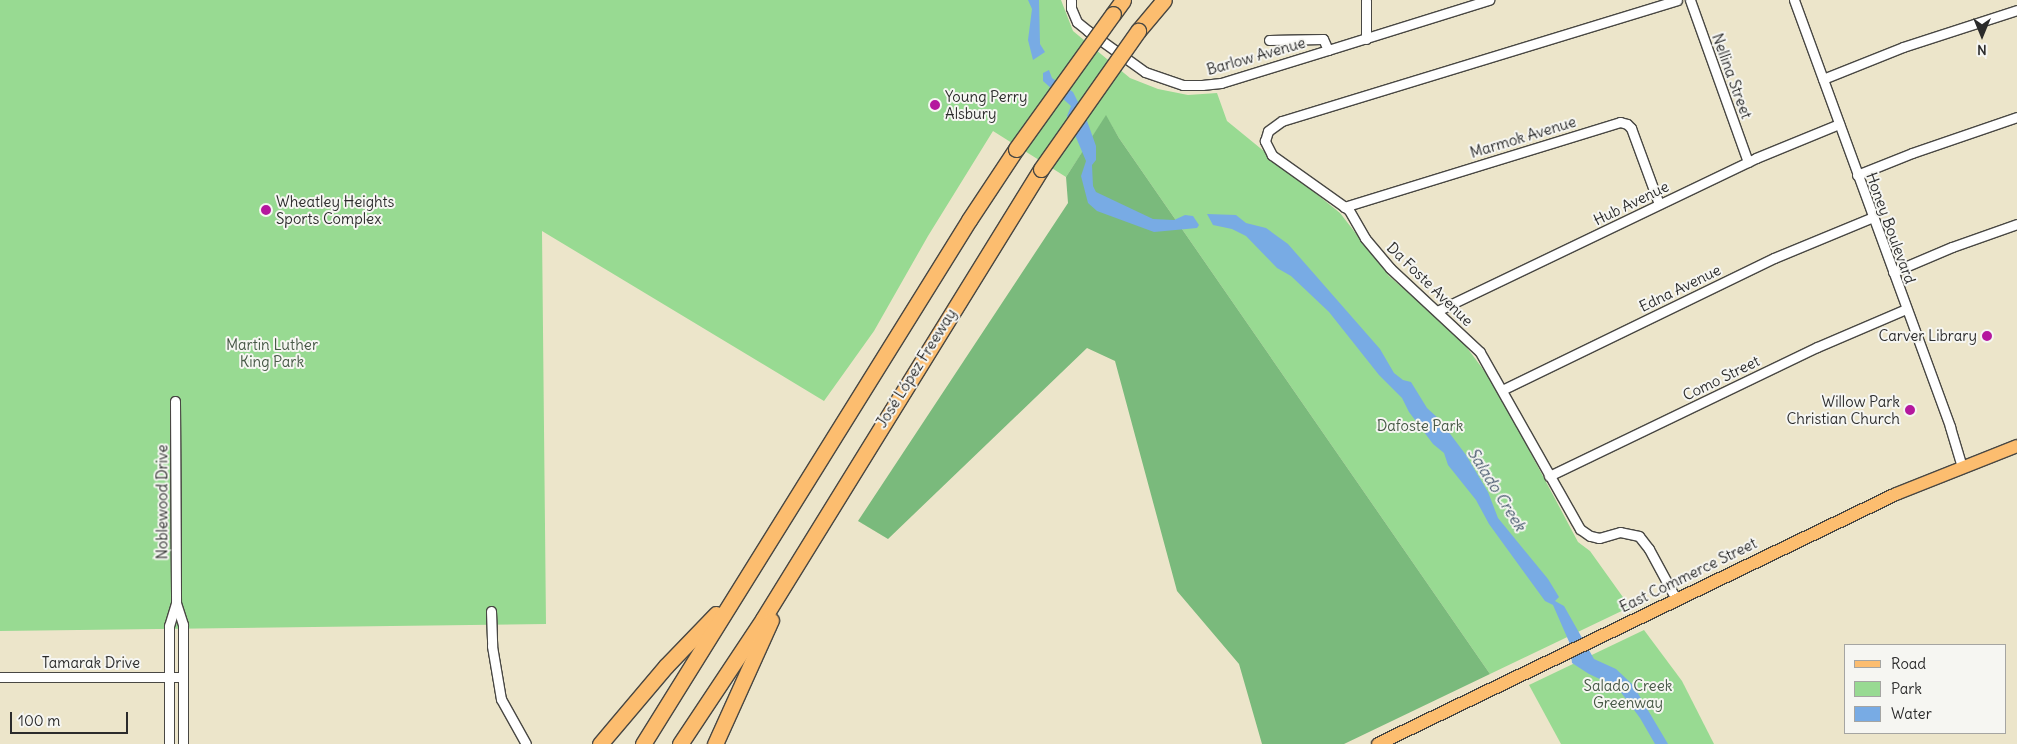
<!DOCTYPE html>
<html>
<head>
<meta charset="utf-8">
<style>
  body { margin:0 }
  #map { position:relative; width:2017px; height:744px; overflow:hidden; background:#ece5ca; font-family:Delius,sans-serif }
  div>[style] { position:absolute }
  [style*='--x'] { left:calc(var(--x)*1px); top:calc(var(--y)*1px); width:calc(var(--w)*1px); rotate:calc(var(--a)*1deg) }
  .green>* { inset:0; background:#98da92 }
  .forest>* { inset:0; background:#7aba7c }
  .water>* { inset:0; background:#78abe4 }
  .roads { filter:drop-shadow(1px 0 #484743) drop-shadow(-1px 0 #484743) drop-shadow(0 1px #484743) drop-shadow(0 -1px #484743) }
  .street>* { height:9px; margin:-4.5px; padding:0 4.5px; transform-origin:4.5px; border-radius:4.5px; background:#fff }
  .primary>* { height:12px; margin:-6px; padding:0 6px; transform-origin:6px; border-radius:6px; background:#fcbd6f }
  .highway>* { height:15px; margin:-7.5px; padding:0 7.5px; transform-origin:7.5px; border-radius:7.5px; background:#fcbd6f }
  .bridges { filter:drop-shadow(1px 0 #484743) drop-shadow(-1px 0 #484743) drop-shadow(0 1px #484743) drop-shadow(0 -1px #484743) }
  .highway-bridge>* { height:15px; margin:-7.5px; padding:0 7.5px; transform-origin:7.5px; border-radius:7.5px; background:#fcbd6f }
  .dots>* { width:14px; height:14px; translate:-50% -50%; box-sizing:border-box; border:2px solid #f6f6f2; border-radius:50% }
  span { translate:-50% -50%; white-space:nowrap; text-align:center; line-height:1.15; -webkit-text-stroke:4px #f6f6f2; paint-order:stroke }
  .street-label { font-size:15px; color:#2b2b2b }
  .poi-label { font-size:15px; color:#2b2b2b }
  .left { translate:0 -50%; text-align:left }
  .right { translate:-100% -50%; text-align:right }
  .park-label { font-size:15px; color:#465745 }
  .water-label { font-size:16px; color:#46586c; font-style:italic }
  .legend { position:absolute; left:1844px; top:644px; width:162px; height:90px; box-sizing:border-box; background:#f6f6f2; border:1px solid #a5a5a2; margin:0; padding:6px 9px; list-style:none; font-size:15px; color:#2b2b2b }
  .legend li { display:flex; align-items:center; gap:10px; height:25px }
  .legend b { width:25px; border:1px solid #a5a5a2 }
  .north { position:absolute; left:1957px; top:10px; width:50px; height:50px; -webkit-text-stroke:4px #f6f6f2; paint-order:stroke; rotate:180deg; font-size:14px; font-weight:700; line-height:20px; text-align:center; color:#2b2b2b }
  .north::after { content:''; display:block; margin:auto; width:18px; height:22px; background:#2b2b2b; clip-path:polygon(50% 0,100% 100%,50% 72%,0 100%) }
  .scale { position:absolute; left:10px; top:712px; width:118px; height:22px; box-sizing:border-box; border:2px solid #2b2b2b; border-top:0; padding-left:6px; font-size:15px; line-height:18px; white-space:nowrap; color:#2b2b2b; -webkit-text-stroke:4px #f6f6f2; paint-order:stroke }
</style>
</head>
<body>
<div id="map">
  <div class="green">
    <div style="clip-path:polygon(0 0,1061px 0,1073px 31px,1130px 78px,1158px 89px,1188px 95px,1217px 93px,1227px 121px,1340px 213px,1389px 276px,1459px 337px,1494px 384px,1578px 542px,1590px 551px,1630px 607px,1490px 674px,1119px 138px,1106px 116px,1066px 177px,993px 131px,928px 236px,874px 331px,824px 401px,542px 231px,546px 624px,0 631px)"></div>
    <div style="clip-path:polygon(1644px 630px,1682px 681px,1714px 744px,1561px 744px,1529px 685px)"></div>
  </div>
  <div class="forest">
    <div style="clip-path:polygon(1106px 115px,1119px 138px,1490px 674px,1344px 744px,1262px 744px,1239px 664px,1177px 591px,1115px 361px,1087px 348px,888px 539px,858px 521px,1068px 203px,1066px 177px)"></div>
  </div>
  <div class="water">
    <div style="clip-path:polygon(1028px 0,1039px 0,1040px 44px,1045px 52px,1033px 60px,1028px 40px,1032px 9px)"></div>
    <div style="clip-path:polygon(1049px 70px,1052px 78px,1073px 92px,1086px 118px,1096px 146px,1096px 160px,1092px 165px,1093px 186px,1096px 192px,1153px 219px,1174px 220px,1185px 215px,1193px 216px,1199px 225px,1197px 228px,1154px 232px,1097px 211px,1088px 203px,1081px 176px,1086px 161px,1067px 116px,1071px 106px,1043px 81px,1043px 73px)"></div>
    <div style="clip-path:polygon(1207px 214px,1236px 215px,1246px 223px,1266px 228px,1288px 244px,1380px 349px,1394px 373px,1403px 380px,1411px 382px,1427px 408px,1439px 419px,1466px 455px,1488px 492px,1498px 518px,1548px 579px,1559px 597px,1555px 601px,1564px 606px,1594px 659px,1616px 669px,1633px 685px,1668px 744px,1655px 744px,1640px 718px,1617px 687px,1589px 674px,1572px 663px,1570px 644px,1553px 605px,1545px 601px,1489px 524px,1476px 500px,1448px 465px,1444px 453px,1433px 444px,1409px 412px,1402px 398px,1379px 375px,1329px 312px,1291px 276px,1277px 268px,1246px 236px,1232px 229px,1213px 225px)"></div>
  </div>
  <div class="roads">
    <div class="street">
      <div style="--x:1071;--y:0;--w:8;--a:90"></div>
      <div style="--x:1071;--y:8;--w:15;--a:67"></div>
      <div style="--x:1077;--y:22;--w:14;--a:39"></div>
      <div style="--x:1088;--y:31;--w:70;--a:35.7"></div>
      <div style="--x:1145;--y:72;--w:40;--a:18.9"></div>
      <div style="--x:1183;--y:85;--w:19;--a:0"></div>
      <div style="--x:1202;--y:85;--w:19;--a:-6"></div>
      <div style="--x:1221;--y:83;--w:112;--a:-17.1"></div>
      <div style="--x:1328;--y:50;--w:12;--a:-114"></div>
      <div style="--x:1323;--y:39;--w:54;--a:178.9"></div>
      <div style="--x:1366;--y:0;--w:39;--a:90"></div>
      <div style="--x:1690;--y:0;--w:172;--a:70.3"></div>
      <div style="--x:1794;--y:0;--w:455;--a:69.9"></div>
      <div style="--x:1950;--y:427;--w:42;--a:73.3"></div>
      <div style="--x:1328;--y:50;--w:169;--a:-17.3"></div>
      <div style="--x:1823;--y:79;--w:86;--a:-21.8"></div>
      <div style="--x:1903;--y:47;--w:120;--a:-18"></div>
      <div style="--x:1857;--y:175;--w:59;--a:-21.8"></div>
      <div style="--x:1912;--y:153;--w:111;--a:-18.9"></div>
      <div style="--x:1344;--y:207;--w:289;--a:-17.1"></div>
      <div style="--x:1620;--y:122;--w:7;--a:16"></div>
      <div style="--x:1627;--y:124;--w:6;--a:45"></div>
      <div style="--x:1631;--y:128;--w:81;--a:69.8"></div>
      <div style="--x:1893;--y:272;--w:64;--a:-23"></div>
      <div style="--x:1952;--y:247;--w:69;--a:-19.5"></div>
      <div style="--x:1437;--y:311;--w:354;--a:-25.6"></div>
      <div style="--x:1756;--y:158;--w:90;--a:-22.3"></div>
      <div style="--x:1502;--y:390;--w:302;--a:-25.9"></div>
      <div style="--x:1774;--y:258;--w:107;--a:-22.5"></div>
      <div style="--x:175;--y:401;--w:202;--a:89.7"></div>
      <div style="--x:176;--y:603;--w:23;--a:72"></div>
      <div style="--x:183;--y:625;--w:119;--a:90"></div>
      <div style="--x:1549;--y:476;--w:297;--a:-25.7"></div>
      <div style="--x:1817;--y:347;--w:97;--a:-23.1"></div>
      <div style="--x:1676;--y:599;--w:57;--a:-118.4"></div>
      <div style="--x:1649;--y:549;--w:16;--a:-128"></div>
      <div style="--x:1639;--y:536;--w:19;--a:-168"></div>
      <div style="--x:1620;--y:532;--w:22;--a:164"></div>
      <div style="--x:1599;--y:538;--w:9;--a:-167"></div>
      <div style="--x:1590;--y:536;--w:12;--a:-145"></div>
      <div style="--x:1580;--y:529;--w:203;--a:-119.5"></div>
      <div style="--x:1480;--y:352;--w:123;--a:-137"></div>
      <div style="--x:1390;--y:268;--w:39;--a:-130"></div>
      <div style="--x:1365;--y:238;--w:32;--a:-120"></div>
      <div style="--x:1349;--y:210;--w:95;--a:-144.5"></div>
      <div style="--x:1272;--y:155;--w:16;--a:-117"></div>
      <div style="--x:1265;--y:141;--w:10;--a:-73"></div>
      <div style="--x:1268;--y:131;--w:17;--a:-36"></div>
      <div style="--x:1282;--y:121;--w:413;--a:-17"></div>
      <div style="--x:491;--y:611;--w:35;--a:88"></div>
      <div style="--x:492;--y:646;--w:54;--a:80.4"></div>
      <div style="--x:501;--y:699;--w:51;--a:60.9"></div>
      <div style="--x:0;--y:677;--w:183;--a:0"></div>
      <div style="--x:169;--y:744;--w:118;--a:-90"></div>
      <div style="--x:169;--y:626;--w:24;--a:-73"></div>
    </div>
    <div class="primary">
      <div style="--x:1378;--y:744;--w:575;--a:-25.76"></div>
      <div style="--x:1896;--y:494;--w:130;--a:-21.6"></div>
    </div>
    <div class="highway">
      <div style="--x:1113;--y:14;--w:17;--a:-54"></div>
      <div style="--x:1138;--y:31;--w:40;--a:-50"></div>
      <div style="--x:600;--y:744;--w:102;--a:-49.8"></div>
      <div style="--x:666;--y:666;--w:72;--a:-46.1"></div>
      <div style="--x:643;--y:744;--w:617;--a:-58.11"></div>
      <div style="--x:969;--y:220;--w:85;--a:-56.5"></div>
      <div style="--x:680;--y:744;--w:150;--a:-56.4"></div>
      <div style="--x:763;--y:619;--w:529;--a:-58.29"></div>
      <div style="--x:715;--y:744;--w:136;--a:-65.7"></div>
    </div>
  </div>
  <div class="bridges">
    <div class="highway-bridge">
      <div style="--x:1016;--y:149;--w:166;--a:-54.3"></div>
      <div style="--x:1041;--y:169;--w:169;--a:-54.9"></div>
    </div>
  </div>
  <div class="dots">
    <div style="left:935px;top:105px;background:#b5179e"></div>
    <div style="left:266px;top:210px;background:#b5179e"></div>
    <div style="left:1987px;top:336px;background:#b5179e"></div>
    <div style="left:1910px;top:410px;background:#b5179e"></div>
  </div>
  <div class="street-label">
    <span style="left:1256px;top:56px;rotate:-16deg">Barlow Avenue</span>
    <span style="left:1732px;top:76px;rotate:70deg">Nellina Street</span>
    <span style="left:1523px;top:137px;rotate:-17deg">Marmok Avenue</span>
    <span style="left:1631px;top:203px;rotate:-26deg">Hub Avenue</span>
    <span style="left:1891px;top:228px;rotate:70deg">Honey Boulevard</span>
    <span style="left:1430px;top:284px;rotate:44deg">Da Foste Avenue</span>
    <span style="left:1680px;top:288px;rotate:-26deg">Edna Avenue</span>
    <span style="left:916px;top:368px;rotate:-58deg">José López Freeway</span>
    <span style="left:1721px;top:378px;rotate:-26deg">Como Street</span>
    <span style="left:162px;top:502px;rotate:-90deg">Noblewood Drive</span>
    <span style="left:1688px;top:575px;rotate:-26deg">East Commerce Street</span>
    <span style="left:91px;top:663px">Tamarak Drive</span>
  </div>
  <div class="poi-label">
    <span class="left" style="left:945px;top:105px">Young Perry<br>Alsbury</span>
    <span class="left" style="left:276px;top:210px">Wheatley Heights<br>Sports Complex</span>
    <span class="right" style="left:1977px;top:336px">Carver Library</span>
    <span class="right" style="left:1900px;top:410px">Willow Park<br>Christian Church</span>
  </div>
  <div class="park-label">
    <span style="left:272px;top:353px">Martin Luther<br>King Park</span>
    <span style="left:1420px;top:426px">Dafoste Park</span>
    <span style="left:1628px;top:694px">Salado Creek<br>Greenway</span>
  </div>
  <div class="water-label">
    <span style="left:1497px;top:489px;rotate:58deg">Salado Creek</span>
  </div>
  <ul class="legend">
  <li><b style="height:6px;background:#fcbd6f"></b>Road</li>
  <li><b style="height:14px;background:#98da92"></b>Park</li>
  <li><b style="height:14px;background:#78abe4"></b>Water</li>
  </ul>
  <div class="north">N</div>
  <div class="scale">100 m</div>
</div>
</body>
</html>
